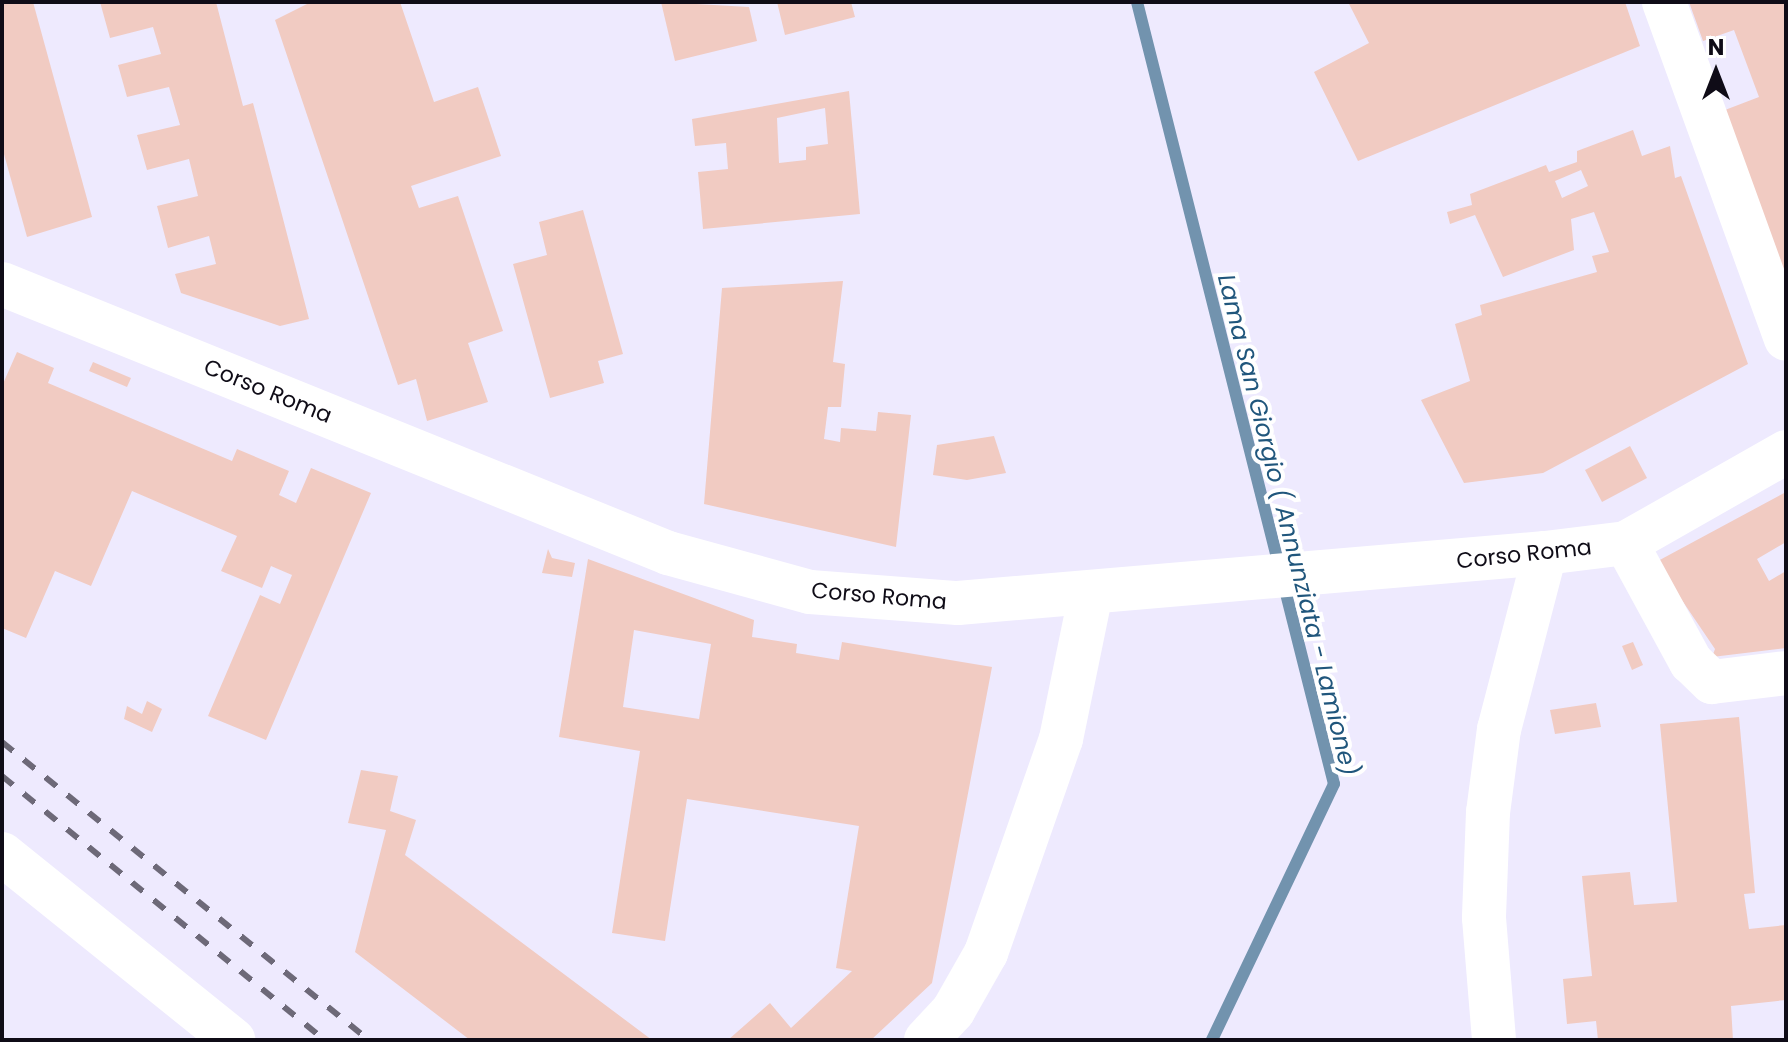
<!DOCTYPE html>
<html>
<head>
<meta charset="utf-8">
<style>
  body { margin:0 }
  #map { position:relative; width:1788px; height:1042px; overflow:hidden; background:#eeeafe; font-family:Poppins,sans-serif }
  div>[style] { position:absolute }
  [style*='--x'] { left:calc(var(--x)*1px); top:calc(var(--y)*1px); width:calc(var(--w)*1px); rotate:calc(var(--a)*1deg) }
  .stream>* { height:12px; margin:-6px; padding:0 6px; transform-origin:6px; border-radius:6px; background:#7293ae }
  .building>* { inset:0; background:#f1cbc2 }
  .minor>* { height:44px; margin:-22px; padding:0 22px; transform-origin:22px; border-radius:22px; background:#fff }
  .major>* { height:44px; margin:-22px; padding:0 22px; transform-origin:22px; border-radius:22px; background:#fff }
  .rail>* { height:6px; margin-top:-3px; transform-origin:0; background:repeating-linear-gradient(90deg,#6d6978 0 14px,transparent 0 28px) }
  span { translate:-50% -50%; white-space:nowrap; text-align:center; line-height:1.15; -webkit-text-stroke:8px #fff; paint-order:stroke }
  .street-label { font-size:22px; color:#0f0c17 }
  .water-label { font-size:24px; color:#20567c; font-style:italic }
  .frame { position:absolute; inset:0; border:4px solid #0f0c17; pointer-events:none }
  .north { position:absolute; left:1676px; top:32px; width:80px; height:80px; -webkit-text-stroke:6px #fff; paint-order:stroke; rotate:0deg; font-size:22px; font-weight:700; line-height:32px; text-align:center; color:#0f0c17 }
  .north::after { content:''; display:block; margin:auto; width:28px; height:36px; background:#0f0c17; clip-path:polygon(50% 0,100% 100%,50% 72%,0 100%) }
</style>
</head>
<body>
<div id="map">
  <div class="stream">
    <div style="--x:1137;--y:2;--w:806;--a:75.86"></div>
    <div style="--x:1334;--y:784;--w:284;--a:115.5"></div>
  </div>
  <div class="building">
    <div style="clip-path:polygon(2px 2px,33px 2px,92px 217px,27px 237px,2px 147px)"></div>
    <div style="clip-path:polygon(100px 2px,216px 2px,243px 106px,253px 103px,309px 319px,280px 326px,181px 293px,175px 274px,216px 264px,209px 236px,168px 248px,157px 206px,198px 196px,189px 159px,147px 170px,137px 135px,180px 125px,169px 87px,127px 97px,118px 65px,161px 54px,153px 27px,110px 38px)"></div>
    <div style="clip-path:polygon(311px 2px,400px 2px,434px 102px,478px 87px,501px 156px,411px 186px,419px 208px,458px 196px,503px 331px,468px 343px,488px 402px,427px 421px,416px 379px,398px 385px,275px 20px)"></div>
    <div style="clip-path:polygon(661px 2px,749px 7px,757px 41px,675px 61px)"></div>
    <div style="clip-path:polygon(777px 2px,851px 2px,855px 17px,785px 35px)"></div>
    <div style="clip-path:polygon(1348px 2px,1625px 2px,1640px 46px,1358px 161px,1314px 72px,1369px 43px)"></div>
    <div style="clip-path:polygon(1689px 2px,1786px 2px,1786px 279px,1725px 110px,1759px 97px,1734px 30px,1703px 41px)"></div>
    <div style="clip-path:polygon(evenodd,849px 91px,860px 214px,703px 229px,698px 172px,728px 169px,726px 143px,695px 146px,692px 119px,849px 91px,825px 108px,828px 144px,806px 147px,806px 160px,779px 163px,777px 118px,825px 108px)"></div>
    <div style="clip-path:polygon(evenodd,1633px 130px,1642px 156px,1670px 146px,1675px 178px,1681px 176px,1748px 364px,1543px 473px,1464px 483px,1421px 400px,1470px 381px,1455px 324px,1482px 315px,1480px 305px,1597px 272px,1592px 256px,1609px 252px,1594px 212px,1571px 219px,1574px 250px,1503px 277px,1475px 215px,1450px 224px,1447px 212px,1472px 205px,1470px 194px,1546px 165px,1549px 172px,1577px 162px,1577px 151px,1633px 130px,1581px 170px,1588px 186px,1562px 198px,1555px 181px,1581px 170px)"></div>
    <div style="clip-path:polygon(583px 210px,623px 354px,598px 361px,604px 383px,550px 398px,513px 264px,547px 255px,539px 222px)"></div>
    <div style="clip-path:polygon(843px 281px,833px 362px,845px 364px,841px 407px,828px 407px,824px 439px,840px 442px,841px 428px,876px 431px,878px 412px,911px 415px,896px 547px,704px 504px,722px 288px)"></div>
    <div style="clip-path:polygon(17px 352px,54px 368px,48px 383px,232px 461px,237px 449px,289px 471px,279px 495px,296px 503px,311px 468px,371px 493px,266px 740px,208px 716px,260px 595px,280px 604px,292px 575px,271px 566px,262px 588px,221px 571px,237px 536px,132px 491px,91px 586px,55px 571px,26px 638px,2px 628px,2px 386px)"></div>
    <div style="clip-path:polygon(93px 362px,131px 378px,127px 387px,89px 371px)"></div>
    <div style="clip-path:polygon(994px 436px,1006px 473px,967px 480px,933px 475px,937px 445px)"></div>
    <div style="clip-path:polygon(1630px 446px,1647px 478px,1602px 502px,1585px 470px)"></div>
    <div style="clip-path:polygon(1786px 492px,1786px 542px,1757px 559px,1769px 581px,1786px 571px,1786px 648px,1712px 657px,1715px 649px,1656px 562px)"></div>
    <div style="clip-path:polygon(548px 549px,552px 558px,575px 563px,572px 577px,542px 573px)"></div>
    <div style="clip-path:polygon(evenodd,588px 559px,754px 620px,752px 637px,797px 644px,796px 653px,839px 660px,842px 642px,992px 667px,932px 983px,871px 1040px,728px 1040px,770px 1003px,791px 1028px,852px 971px,836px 968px,859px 826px,687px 799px,665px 941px,612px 933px,640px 751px,559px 737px,588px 559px,634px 630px,711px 644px,699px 719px,623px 707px,634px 630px)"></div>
    <div style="clip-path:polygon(1633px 642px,1643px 665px,1632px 670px,1622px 646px)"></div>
    <div style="clip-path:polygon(147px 701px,162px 709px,152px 732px,124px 719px,127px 706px,142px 714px)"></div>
    <div style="clip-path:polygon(1596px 703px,1601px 727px,1555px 734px,1550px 710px)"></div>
    <div style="clip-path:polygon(1739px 717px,1755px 893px,1744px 894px,1749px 929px,1786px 925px,1786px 1000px,1731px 1006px,1733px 1040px,1598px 1040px,1596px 1021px,1567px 1024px,1563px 979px,1592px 976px,1582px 876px,1630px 872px,1634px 905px,1677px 902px,1660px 724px)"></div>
    <div style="clip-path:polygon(361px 770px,398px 776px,390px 811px,416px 820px,405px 855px,652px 1040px,470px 1040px,355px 952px,386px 830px,348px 823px)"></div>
  </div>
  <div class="minor">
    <div style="--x:1664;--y:2;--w:358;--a:70.1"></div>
    <div style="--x:1626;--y:543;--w:136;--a:61.4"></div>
    <div style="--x:1691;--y:662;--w:29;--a:44"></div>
    <div style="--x:1712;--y:682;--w:75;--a:-6.9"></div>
    <div style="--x:1545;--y:553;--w:82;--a:-7"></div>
    <div style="--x:1626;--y:543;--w:184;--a:-29.6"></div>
    <div style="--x:2;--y:854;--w:297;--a:38.8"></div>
    <div style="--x:926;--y:1040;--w:40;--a:-47"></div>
    <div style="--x:953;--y:1011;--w:67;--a:-60.4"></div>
    <div style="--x:986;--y:953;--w:227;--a:-70.7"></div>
    <div style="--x:1061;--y:739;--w:149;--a:-78.4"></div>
  </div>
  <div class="major">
    <div style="--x:2;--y:284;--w:718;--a:21.99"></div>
    <div style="--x:668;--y:553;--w:147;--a:15.4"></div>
    <div style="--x:810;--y:592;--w:148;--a:4.3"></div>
    <div style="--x:958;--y:603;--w:589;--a:-4.87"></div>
    <div style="--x:1545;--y:553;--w:182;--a:104.6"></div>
    <div style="--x:1499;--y:729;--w:84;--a:97.5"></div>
    <div style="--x:1488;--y:812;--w:106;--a:92.2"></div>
    <div style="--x:1484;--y:918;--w:122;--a:85.3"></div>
  </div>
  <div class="rail">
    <div style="--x:2;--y:742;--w:473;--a:39.1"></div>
    <div style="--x:2;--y:776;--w:416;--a:39.3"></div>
  </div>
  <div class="street-label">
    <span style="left:268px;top:391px;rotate:22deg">Corso Roma</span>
    <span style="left:1524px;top:554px;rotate:-6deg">Corso Roma</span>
    <span style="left:879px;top:596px;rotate:5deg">Corso Roma</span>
  </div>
  <div class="water-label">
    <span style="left:1288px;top:525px;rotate:76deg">Lama San Giorgio ( Annunziata - Lamione)</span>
  </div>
  <div class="frame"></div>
  <div class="north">N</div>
</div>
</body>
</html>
